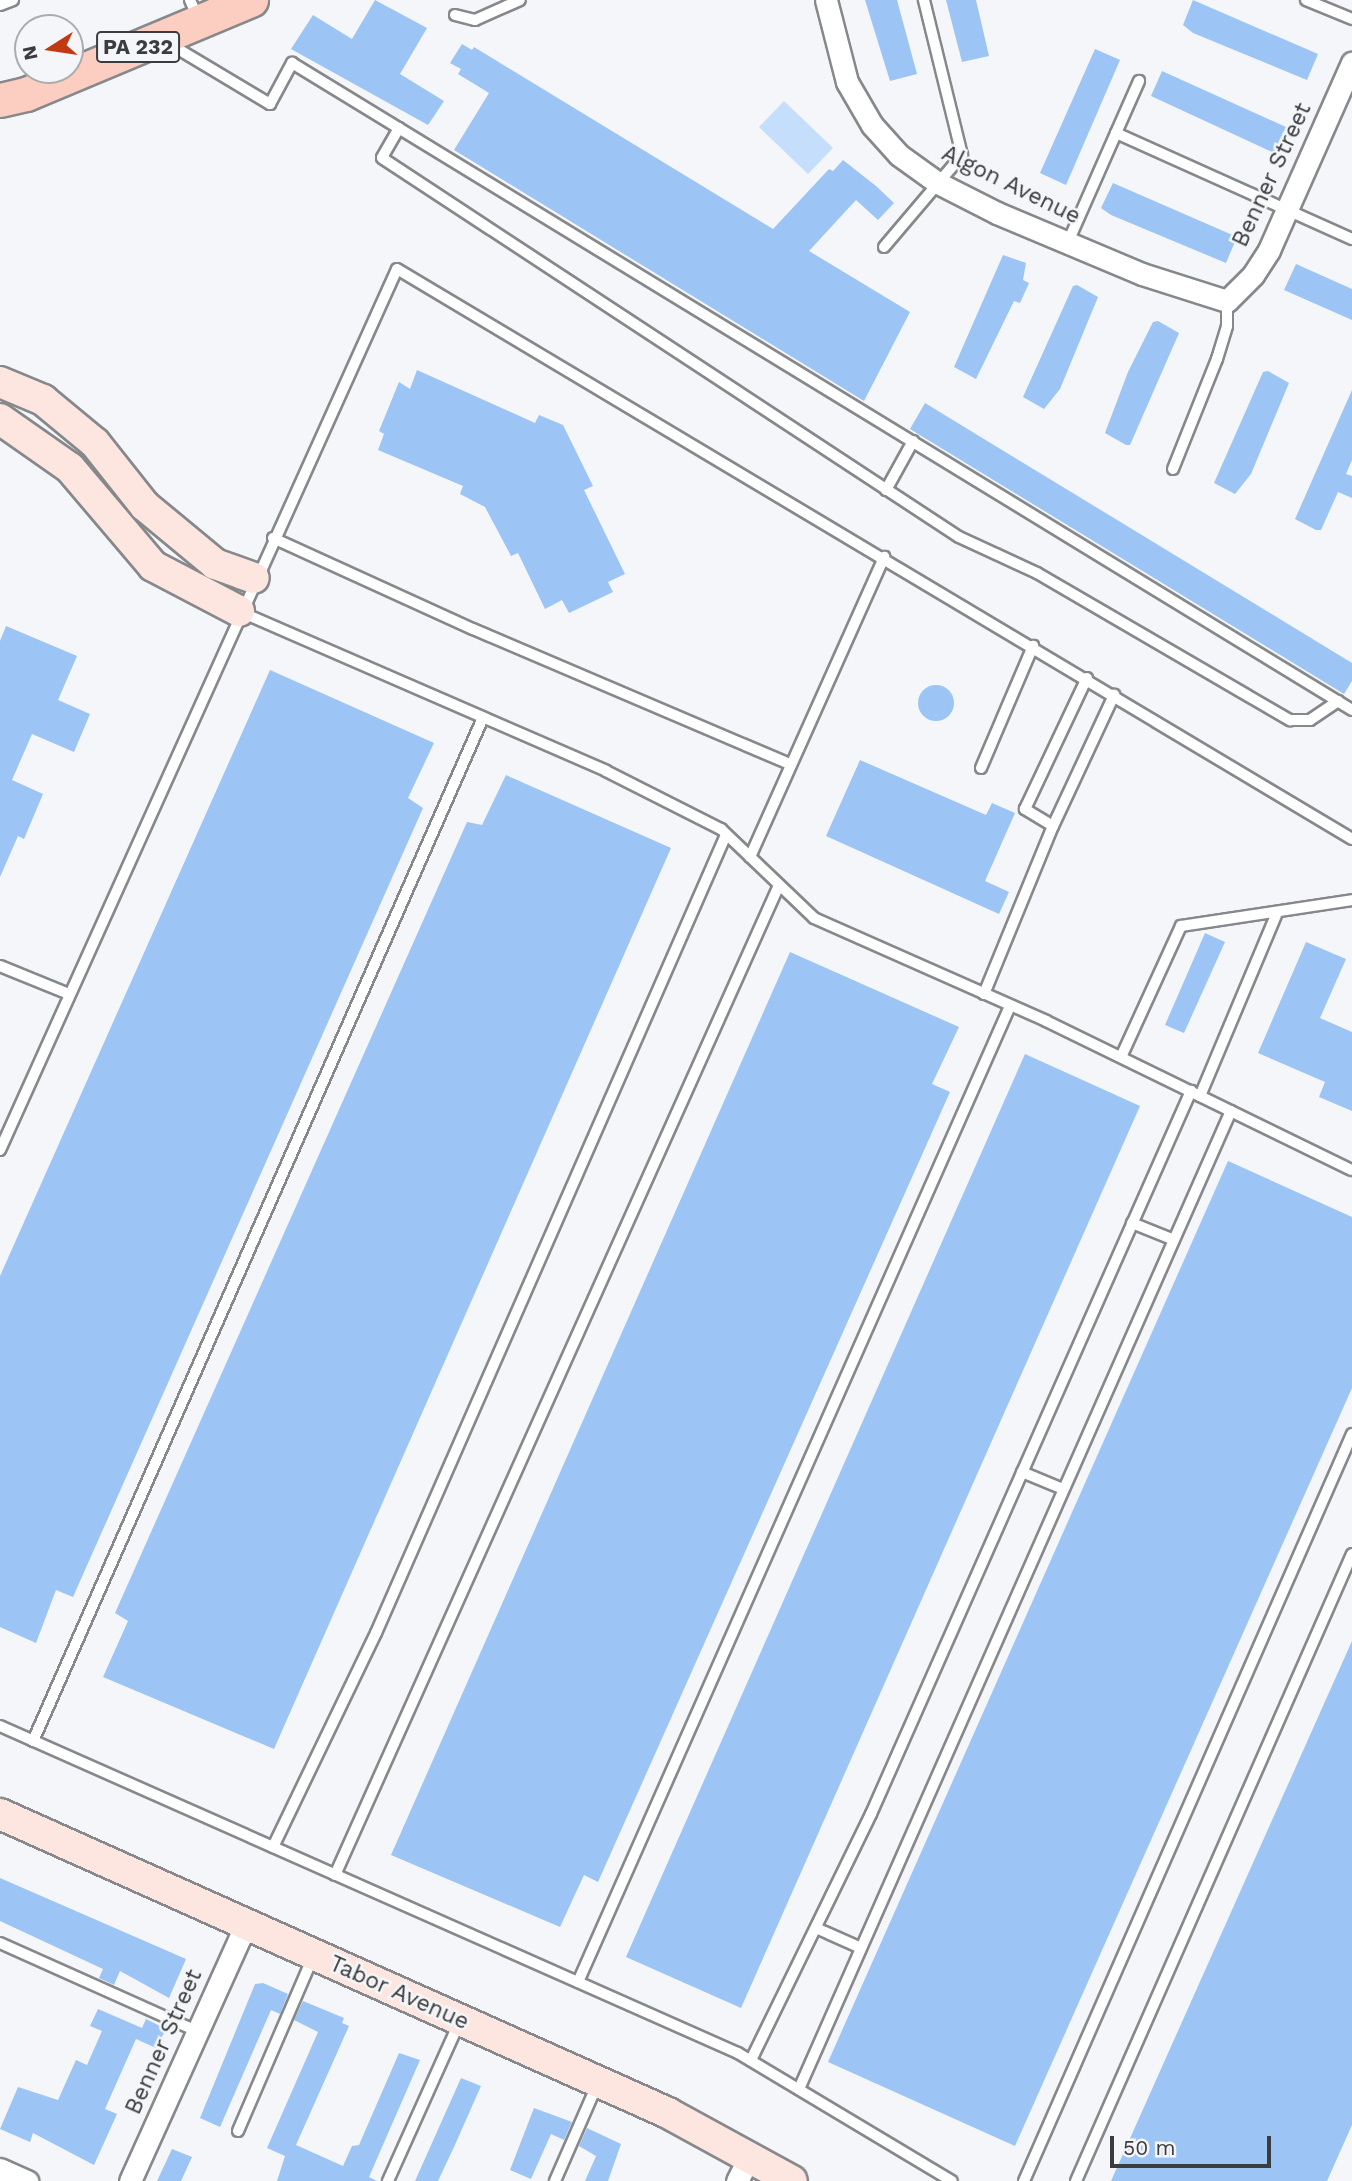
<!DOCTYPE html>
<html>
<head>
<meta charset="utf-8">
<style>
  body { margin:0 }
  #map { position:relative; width:1352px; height:2181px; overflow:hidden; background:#f4f6f9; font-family:"Work Sans",sans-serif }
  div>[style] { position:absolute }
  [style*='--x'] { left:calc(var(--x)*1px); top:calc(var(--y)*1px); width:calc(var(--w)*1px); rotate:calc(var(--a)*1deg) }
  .green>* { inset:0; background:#c5defc }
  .building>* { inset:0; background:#9cc5f5 }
  .round { border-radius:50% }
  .roads { filter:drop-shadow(2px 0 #86888b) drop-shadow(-2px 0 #86888b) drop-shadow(0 2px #86888b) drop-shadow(0 -2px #86888b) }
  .lane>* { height:10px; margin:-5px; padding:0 5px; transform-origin:5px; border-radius:5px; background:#fff }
  .street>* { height:21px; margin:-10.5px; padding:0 10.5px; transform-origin:10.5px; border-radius:10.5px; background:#fff }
  .secondary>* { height:30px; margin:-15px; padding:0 15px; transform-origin:15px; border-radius:15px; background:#fee6e0 }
  .primary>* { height:33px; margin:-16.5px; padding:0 16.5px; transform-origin:16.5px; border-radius:16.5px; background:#fccdc1 }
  span { translate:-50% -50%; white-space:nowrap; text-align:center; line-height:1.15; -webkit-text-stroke:5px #f4f6f9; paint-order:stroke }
  .shield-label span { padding:2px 5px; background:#f4f6f9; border:2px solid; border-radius:5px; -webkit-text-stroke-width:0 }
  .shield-label { font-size:21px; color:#3b3c3d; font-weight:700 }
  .street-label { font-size:23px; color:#3b3c3d }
  .north { position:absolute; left:14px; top:14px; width:70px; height:70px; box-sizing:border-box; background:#f4f6f9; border:2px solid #aaacae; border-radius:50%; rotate:258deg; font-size:19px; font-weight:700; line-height:28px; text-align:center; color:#3b3c3d }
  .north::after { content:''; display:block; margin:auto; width:24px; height:32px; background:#c23912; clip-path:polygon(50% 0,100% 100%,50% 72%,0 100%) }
  .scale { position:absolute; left:1110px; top:2136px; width:161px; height:32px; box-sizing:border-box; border:4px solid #3b3c3d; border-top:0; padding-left:9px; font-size:21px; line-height:24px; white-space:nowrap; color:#3b3c3d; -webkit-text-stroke:5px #f4f6f9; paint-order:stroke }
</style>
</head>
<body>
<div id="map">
  <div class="green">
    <div style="clip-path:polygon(784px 101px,833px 148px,808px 174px,759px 127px)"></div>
  </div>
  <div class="building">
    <div style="clip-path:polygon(375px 0,427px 28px,400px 74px,444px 101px,428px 125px,291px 49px,313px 15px,352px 39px)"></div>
    <div style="clip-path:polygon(865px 0,897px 0,917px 74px,890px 81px)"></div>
    <div style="clip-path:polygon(946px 0,976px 0,989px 56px,962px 62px)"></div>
    <div style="clip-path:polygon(1193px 0,1318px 54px,1307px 80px,1193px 33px,1183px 25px)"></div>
    <div style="clip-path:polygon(462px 44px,472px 50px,474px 47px,773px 229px,829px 169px,833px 171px,843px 160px,876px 186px,894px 203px,878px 220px,856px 200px,809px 251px,910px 312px,864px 401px,454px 150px,489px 93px,458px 74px,461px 69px,450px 63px)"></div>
    <div style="clip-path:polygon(1095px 49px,1120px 60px,1066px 185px,1040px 173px)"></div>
    <div style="clip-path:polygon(1162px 71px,1286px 127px,1274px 153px,1151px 96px)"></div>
    <div style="clip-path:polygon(1113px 183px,1237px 237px,1226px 263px,1111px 215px,1101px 208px)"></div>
    <div style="clip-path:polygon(1003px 255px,1026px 263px,1023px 280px,1029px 283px,1020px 303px,1014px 301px,976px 379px,954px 367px)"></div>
    <div style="clip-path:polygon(1296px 264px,1352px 289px,1352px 320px,1284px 290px)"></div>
    <div style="clip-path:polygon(1077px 285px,1098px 297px,1060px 389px,1044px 409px,1023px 397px,1073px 286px)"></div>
    <div style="clip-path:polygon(1158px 321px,1179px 333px,1130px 445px,1126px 445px,1105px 433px,1128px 372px,1153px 322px)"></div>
    <div style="clip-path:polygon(417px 370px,535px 423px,539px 415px,563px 425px,593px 486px,584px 490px,625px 574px,608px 582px,613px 592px,569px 613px,562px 600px,545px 609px,518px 553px,511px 556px,485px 507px,460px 494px,463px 486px,378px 450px,384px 434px,379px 431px,399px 382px,410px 389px)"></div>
    <div style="clip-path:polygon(1268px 371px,1289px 383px,1251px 474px,1235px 494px,1214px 483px,1263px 372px)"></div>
    <div style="clip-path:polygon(1352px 390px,1352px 460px,1346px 474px,1352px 476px,1352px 498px,1338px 492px,1321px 530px,1316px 530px,1295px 519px)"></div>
    <div style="clip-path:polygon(925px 403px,1352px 663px,1352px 681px,1344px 694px,910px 429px)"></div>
    <div style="clip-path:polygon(6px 626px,77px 656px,58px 700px,90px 714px,74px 752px,32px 734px,12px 780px,43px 794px,24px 839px,18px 836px,0 877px,0 641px)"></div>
    <div style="clip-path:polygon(270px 670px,434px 743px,408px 798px,423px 808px,73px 1597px,56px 1590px,36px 1643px,0 1627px,0 1276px)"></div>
    <div class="round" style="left:918px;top:685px;width:36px;height:36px"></div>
    <div style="clip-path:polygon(860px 760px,986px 815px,992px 803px,1015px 813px,985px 881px,1009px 892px,999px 914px,826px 836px)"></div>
    <div style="clip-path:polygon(506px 775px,671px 848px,274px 1749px,103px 1677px,128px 1621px,115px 1613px,467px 822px,482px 825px)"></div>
    <div style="clip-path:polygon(1205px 933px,1225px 942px,1184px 1033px,1165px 1025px)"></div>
    <div style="clip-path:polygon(1306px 942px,1346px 959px,1320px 1018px,1352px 1032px,1352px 1111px,1319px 1097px,1325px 1082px,1258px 1053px)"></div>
    <div style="clip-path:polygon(790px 952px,959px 1027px,932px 1084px,950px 1092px,598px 1882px,584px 1875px,560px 1927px,391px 1855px)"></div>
    <div style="clip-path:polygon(1025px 1054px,1140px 1106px,741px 2008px,626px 1957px)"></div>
    <div style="clip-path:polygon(1228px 1161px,1352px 1217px,1352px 1388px,1015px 2146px,828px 2062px)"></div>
    <div style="clip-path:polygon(1352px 1641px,1352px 2125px,1327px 2181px,1111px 2181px)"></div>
    <div style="clip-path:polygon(0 1878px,186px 1959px,169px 1998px,120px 1971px,114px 1985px,99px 1978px,103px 1969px,0 1921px)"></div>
    <div style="clip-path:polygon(263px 1983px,288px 1994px,280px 2014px,271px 2010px,220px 2127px,200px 2118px,255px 1984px)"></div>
    <div style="clip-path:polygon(303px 2001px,344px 2018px,342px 2023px,349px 2026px,296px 2145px,343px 2166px,352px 2146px,359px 2145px,399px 2053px,420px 2060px,369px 2177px,377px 2181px,277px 2181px,285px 2156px,267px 2148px,318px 2032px,294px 2020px)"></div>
    <div style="clip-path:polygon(98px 2009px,142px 2028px,146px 2019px,166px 2029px,156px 2048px,136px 2039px,105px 2109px,117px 2114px,94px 2165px,33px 2133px,30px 2142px,0 2129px,18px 2087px,58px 2100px,76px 2060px,87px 2065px,102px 2031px,90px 2026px)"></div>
    <div style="clip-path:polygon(461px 2078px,481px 2086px,454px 2147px,438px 2181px,415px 2181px)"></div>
    <div style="clip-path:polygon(534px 2108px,572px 2122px,564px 2140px,551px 2134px,531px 2179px,510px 2170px)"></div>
    <div style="clip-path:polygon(587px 2128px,621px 2144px,608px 2181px,585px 2181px,596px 2156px,579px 2146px)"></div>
    <div style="clip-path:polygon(172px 2149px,192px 2157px,181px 2181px,157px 2181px)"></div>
  </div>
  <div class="roads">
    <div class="lane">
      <div style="--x:190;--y:0;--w:22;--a:66"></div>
      <div style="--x:1306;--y:0;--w:50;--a:22.4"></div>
      <div style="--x:0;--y:5;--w:14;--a:-21"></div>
      <div style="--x:455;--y:15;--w:21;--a:14"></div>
      <div style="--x:475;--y:20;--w:49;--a:-24"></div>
      <div style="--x:168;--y:43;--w:119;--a:30.9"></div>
      <div style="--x:270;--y:104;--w:47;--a:-61.8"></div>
      <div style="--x:292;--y:63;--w:1242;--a:31.4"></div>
      <div style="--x:399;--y:128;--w:34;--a:120"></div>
      <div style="--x:382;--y:158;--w:690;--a:33.3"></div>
      <div style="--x:959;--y:537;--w:86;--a:24.8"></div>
      <div style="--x:1037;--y:573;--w:293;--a:30.2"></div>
      <div style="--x:1290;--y:720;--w:20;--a:0"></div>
      <div style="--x:1310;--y:720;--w:34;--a:-34"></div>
      <div style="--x:1116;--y:133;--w:57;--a:-66.1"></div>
      <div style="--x:1068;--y:242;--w:119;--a:-66.2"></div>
      <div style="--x:1116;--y:133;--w:259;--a:24.2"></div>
      <div style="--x:884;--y:247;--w:121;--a:-49.7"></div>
      <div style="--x:962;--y:155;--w:160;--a:-103.8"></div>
      <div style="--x:1173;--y:469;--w:118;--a:-68.2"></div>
      <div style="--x:1217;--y:359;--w:34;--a:-73"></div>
      <div style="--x:1227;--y:326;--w:25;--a:-90"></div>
      <div style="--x:886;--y:490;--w:56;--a:-61.1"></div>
      <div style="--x:273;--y:538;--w:220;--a:24.5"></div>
      <div style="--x:473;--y:629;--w:344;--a:23.1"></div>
      <div style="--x:241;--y:612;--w:398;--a:23.5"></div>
      <div style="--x:606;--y:771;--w:129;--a:26.8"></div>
      <div style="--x:721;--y:829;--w:129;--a:43.7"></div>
      <div style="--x:814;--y:918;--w:254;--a:23.9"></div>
      <div style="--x:1046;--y:1021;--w:340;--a:26"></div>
      <div style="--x:981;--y:768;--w:133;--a:-66.9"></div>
      <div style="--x:1053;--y:826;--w:145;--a:-65"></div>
      <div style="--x:750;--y:857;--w:329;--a:-65.9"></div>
      <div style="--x:0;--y:966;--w:74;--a:22.1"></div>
      <div style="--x:984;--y:994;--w:182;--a:-67.7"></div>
      <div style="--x:1053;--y:826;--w:33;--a:-149"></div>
      <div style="--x:1025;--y:809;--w:145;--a:-64.7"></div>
      <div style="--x:1121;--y:1057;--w:144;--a:-65.4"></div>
      <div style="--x:1181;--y:926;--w:173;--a:-8.6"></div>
      <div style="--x:1200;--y:1096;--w:196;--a:-67.2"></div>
      <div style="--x:0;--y:1150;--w:966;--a:-65.74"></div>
      <div style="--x:397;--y:269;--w:1112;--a:30.83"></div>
      <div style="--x:1132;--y:1223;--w:45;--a:22"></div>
      <div style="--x:1022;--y:1472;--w:44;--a:22.5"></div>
      <div style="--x:0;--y:1726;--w:807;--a:23.9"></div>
      <div style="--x:738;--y:2053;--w:249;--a:30.9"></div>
      <div style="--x:33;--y:1741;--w:1118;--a:-66.26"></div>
      <div style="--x:273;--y:1847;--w:237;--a:-64.3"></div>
      <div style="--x:376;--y:1633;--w:871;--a:-66.32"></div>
      <div style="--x:335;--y:1875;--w:1085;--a:-65.84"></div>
      <div style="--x:816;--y:1928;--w:49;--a:24"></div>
      <div style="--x:0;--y:1943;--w:216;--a:24.1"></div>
      <div style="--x:578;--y:1982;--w:1067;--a:-66.12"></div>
      <div style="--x:751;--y:2060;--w:274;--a:-64"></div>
      <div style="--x:871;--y:1814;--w:791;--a:-66.13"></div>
      <div style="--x:799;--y:2089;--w:1069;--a:-66.17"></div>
      <div style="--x:238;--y:2131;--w:189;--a:-66.7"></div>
      <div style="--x:388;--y:2181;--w:175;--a:-65.8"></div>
      <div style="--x:555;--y:2181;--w:105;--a:-66.4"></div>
      <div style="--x:1024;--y:2181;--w:816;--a:-66.29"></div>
      <div style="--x:1076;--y:2181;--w:685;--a:-66.24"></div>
    </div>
    <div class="street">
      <div style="--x:826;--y:0;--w:85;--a:75.6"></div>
      <div style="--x:847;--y:82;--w:50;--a:59.8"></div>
      <div style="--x:872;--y:125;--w:40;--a:48"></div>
      <div style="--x:899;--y:155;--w:48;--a:35.7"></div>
      <div style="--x:938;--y:183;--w:66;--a:27"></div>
      <div style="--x:997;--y:213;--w:157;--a:22.8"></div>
      <div style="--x:1142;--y:274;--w:89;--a:17.6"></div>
      <div style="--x:1227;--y:301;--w:37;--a:-45"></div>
      <div style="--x:1253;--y:275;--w:30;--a:-57"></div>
      <div style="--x:1269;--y:250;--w:205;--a:-66.1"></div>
      <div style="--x:0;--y:2169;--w:30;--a:24"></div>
      <div style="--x:130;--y:2181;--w:282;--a:-65.7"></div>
      <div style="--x:737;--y:2181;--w:28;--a:-63"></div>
    </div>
    <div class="secondary">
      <div style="--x:0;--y:382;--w:47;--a:22.7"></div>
      <div style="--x:43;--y:400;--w:67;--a:39.6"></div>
      <div style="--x:95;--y:443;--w:80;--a:51.6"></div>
      <div style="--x:145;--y:506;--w:91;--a:39.6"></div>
      <div style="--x:215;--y:564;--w:41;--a:19.7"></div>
      <div style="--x:0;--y:419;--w:85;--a:35"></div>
      <div style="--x:70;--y:468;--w:128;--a:49.7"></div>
      <div style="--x:153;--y:566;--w:97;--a:27.6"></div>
      <div style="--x:0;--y:1814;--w:732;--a:24.11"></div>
      <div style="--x:668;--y:2113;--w:141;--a:28.7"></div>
    </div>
    <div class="primary">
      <div style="--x:0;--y:100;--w:27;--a:-13"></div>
      <div style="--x:26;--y:94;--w:244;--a:-22.7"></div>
    </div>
  </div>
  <div class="shield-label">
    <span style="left:138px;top:47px">PA 232</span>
  </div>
  <div class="street-label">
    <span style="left:1272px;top:175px;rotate:-65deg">Benner Street</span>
    <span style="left:1011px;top:185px;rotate:26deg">Algon Avenue</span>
    <span style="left:399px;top:1993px;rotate:24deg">Tabor Avenue</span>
    <span style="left:164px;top:2042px;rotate:-66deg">Benner Street</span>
  </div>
  <div class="north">N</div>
  <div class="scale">50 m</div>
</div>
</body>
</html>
